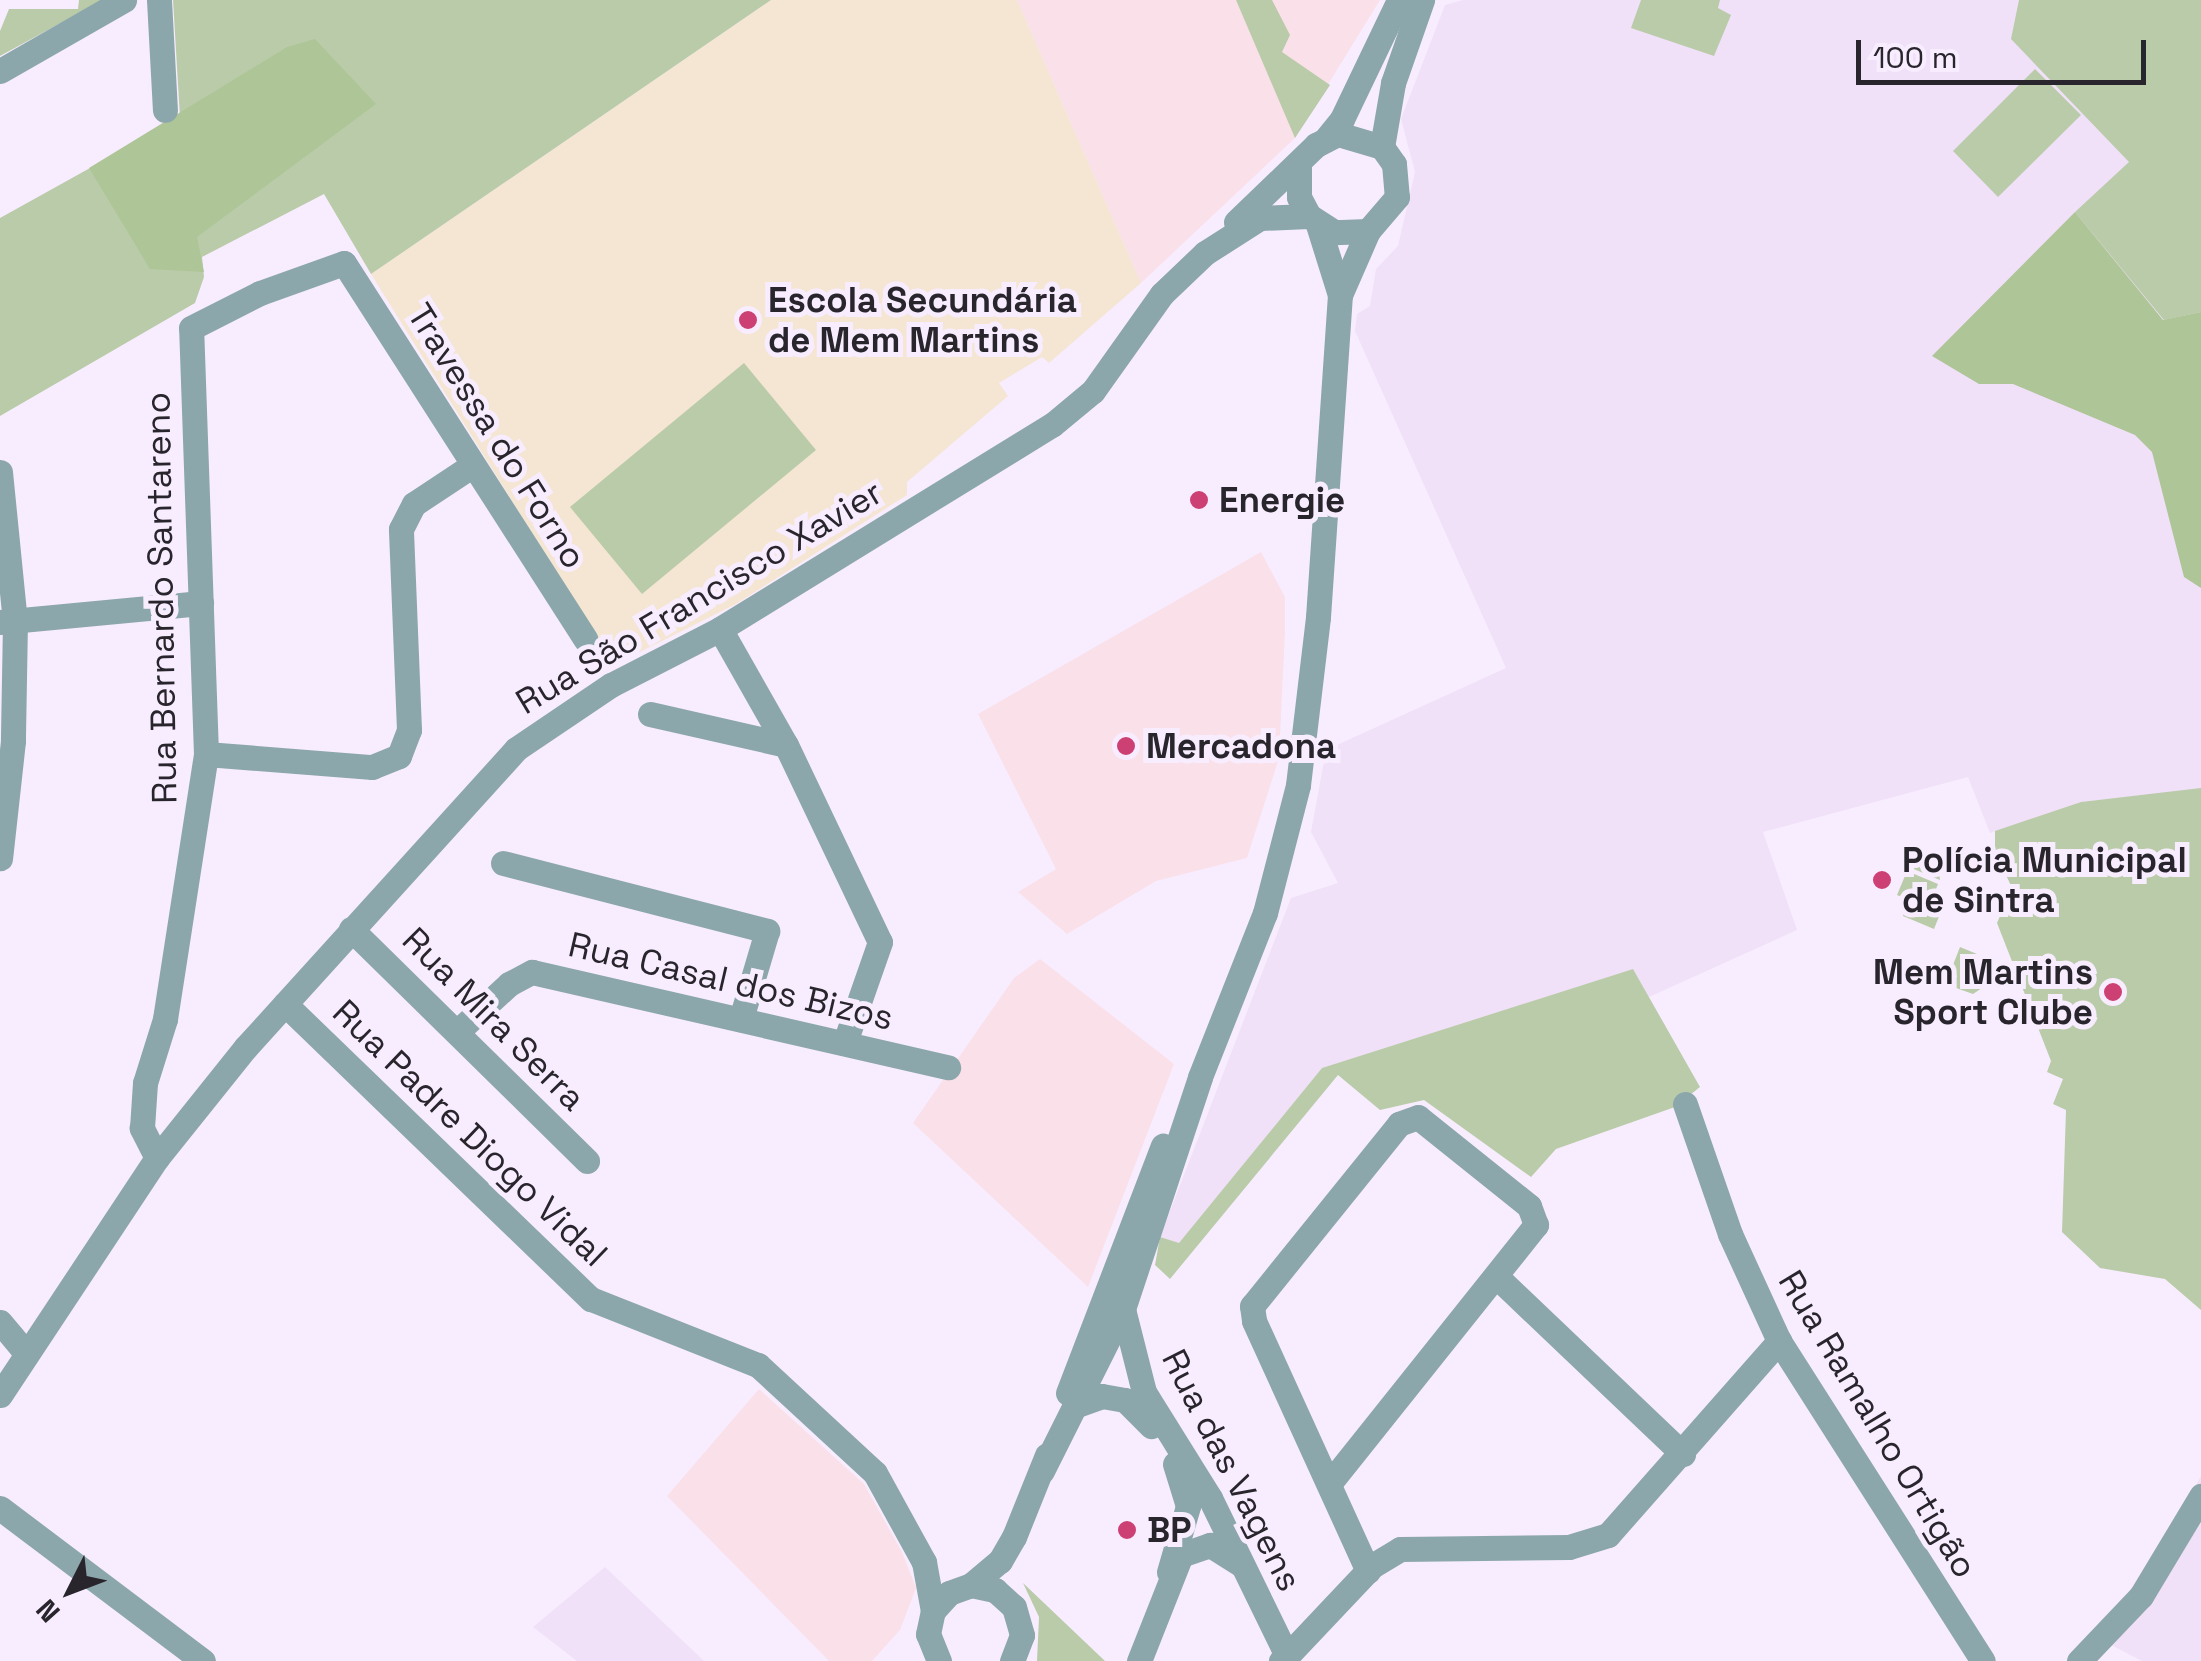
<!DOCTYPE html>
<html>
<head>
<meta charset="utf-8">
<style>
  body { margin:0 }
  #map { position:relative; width:2201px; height:1661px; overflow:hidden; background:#f8edff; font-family:"Space Grotesk",sans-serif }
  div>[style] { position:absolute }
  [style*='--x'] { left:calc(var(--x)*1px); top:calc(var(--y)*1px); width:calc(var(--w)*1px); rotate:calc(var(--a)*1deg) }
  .commercial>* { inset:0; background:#fae0e8 }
  .built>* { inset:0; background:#f0e0f8 }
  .education>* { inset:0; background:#f5e5d3 }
  .green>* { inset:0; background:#bacba9 }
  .forest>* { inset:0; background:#aec597 }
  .minor>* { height:25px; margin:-12.5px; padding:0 12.5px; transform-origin:12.5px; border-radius:12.5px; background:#8ca7ab }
  .dots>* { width:28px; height:28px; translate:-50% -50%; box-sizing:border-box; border:5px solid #f8edff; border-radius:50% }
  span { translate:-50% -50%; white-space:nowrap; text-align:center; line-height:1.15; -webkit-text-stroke:10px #f8edff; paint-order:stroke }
  .poi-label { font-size:35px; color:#29252c; font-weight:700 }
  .left { translate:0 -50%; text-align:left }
  .right { translate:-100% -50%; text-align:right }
  .street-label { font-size:35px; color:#29252c }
  .north { position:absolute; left:20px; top:1541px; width:100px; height:100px; -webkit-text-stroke:8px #f8edff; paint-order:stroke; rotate:228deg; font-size:28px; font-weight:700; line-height:40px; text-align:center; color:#29252c }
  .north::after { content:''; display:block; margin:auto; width:35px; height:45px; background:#29252c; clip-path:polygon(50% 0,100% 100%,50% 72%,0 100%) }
  .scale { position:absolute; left:1856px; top:40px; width:290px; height:45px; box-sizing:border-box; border:5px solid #29252c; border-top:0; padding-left:12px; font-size:30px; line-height:35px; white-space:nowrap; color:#29252c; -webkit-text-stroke:8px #f8edff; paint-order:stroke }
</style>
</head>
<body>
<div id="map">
  <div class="commercial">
    <div style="clip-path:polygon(1017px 0,1380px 0,1295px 138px,1141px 283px)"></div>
    <div style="clip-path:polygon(1261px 552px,1285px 597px,1285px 632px,1279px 758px,1247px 858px,1156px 881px,1067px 934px,1018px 892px,1056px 869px,978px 714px)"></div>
    <div style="clip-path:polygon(1040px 959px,1174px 1064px,1088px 1287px,913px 1123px,1014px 978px)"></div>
    <div style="clip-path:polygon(759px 1389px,864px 1484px,902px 1552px,916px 1588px,900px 1630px,872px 1661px,829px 1661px,667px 1496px)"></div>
  </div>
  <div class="built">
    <div style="clip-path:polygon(1463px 0,2201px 0,2201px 789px,2081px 802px,1990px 833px,1968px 777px,1763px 832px,1797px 930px,1649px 997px,1633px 969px,1322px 1068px,1179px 1244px,1160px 1237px,1291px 898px,1338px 883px,1311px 832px,1326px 750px,1506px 668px,1355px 331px,1357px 314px,1370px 306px,1376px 269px,1398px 246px,1415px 172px,1401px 119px,1445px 5px)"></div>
    <div style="clip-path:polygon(2201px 1476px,2201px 1661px,2142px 1661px,2111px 1645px)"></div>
    <div style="clip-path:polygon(605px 1567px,704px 1661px,577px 1661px,533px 1627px)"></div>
  </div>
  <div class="education">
    <div style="clip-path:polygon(771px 0,1017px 0,1141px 283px,1049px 363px,1042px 357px,999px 383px,1008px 396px,907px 482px,907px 495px,736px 604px,614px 665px,371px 274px)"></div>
  </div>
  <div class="green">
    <div style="clip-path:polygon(79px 0,103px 0,0 56px,0 31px,9px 9px,78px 9px)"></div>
    <div style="clip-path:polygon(173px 0,771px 0,371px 274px,324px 194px,202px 257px,204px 277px,195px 303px,0 416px,0 218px,180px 118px)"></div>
    <div style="clip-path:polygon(1236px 0,1272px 0,1290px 35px,1282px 52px,1330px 85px,1295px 138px)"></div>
    <div style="clip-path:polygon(1641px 0,1720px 0,1718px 8px,1731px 15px,1714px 56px,1631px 28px)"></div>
    <div style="clip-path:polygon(2019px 0,2201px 0,2201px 312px,2164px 320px,2075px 212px,2129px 162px,2011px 39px)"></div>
    <div style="clip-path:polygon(2035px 69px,2081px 115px,1998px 197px,1953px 151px)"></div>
    <div style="clip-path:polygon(744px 363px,816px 450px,642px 594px,570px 507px)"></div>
    <div style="clip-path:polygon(2201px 788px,2201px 1310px,2165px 1279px,2100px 1268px,2062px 1232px,2066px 1110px,2053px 1104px,2063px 1079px,2047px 1072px,2051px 1061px,1997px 923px,2012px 888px,1995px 851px,1995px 831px,2081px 802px)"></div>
    <div style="clip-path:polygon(1917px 846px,1936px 855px,1940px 880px,1909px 867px)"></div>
    <div style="clip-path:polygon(1907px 871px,1938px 884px,1934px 894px,1946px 899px,1934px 929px,1903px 916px,1909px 900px,1897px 895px)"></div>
    <div style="clip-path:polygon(1960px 947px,1977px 954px,1984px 975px,1982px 988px,1973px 994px,1942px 983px,1957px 977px,1953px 965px)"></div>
    <div style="clip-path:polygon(1633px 969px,1700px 1087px,1675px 1107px,1556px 1149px,1531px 1177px,1424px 1100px,1380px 1110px,1338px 1075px,1170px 1279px,1155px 1265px,1160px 1237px,1179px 1243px,1322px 1068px)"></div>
    <div style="clip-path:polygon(1023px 1583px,1105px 1661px,1037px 1661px,1039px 1617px)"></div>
  </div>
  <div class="forest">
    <div style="clip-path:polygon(315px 39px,376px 104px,197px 237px,204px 272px,150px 269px,89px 168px,287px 47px)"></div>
    <div style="clip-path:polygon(2075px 212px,2163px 320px,2201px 312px,2201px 588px,2184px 577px,2152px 452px,2135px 435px,2013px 384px,1979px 384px,1932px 356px)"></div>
  </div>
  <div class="minor">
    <div style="--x:159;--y:0;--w:110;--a:86.9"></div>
    <div style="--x:0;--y:71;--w:143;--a:-29.8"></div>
    <div style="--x:1325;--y:140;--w:27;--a:-51"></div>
    <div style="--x:1342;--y:119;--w:132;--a:-64.4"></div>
    <div style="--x:1382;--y:147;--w:65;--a:-80.2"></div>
    <div style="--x:1393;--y:83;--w:88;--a:-70.7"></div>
    <div style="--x:1236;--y:222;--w:111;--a:-43.9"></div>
    <div style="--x:1316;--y:145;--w:25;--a:-27"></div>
    <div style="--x:1338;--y:134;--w:46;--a:16.5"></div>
    <div style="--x:1382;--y:147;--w:21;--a:55"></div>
    <div style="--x:1394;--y:164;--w:33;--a:85"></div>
    <div style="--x:1397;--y:197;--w:45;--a:130.5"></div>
    <div style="--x:1368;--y:231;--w:34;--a:178"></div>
    <div style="--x:1334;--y:232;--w:30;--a:-147"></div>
    <div style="--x:1309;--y:216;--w:21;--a:-118"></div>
    <div style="--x:1299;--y:197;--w:30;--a:-90"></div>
    <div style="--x:1340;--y:295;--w:70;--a:-66.4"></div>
    <div style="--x:0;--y:472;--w:150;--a:84.3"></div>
    <div style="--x:15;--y:621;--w:120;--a:91"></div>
    <div style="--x:13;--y:741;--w:118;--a:96.3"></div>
    <div style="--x:0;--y:622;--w:202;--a:-5.4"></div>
    <div style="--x:720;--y:629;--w:133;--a:60.4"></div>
    <div style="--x:786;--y:745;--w:218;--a:64.5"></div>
    <div style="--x:880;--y:942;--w:106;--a:109.3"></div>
    <div style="--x:650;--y:714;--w:139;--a:12.8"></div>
    <div style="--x:206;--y:754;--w:167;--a:4.5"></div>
    <div style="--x:372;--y:767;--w:29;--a:-22"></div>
    <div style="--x:399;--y:756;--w:28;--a:-69"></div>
    <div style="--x:409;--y:730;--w:201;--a:-92.3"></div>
    <div style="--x:401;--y:529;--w:28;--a:-63"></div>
    <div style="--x:414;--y:504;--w:67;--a:-33.5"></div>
    <div style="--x:503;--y:863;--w:273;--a:14.4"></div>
    <div style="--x:767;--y:931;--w:92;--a:106.5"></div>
    <div style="--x:351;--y:929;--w:331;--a:44.5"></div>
    <div style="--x:285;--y:1004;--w:425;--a:44"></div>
    <div style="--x:591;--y:1299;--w:180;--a:21.6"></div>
    <div style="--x:758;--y:1365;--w:159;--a:42.7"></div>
    <div style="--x:875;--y:1473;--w:102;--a:61.2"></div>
    <div style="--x:924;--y:1562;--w:50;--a:79.6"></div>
    <div style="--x:459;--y:1030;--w:68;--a:-42.6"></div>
    <div style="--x:509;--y:984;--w:26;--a:-28"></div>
    <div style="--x:532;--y:972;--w:427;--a:12.9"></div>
    <div style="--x:1685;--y:1104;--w:138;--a:70.9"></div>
    <div style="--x:1730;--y:1234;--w:118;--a:65.4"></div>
    <div style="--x:1779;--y:1341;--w:379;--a:57.5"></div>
    <div style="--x:157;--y:1158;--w:34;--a:-117"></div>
    <div style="--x:142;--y:1128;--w:45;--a:-86.2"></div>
    <div style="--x:145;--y:1083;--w:67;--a:-72.6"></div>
    <div style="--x:165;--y:1019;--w:268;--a:-81.2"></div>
    <div style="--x:206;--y:754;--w:426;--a:-92"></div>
    <div style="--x:191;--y:328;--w:77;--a:-26.9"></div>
    <div style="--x:260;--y:293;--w:89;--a:-19.7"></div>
    <div style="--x:344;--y:263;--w:447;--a:57.3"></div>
    <div style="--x:1497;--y:1277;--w:257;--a:43.6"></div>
    <div style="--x:1123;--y:1309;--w:86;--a:75.8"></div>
    <div style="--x:1144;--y:1392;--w:125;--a:58.1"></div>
    <div style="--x:1210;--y:1498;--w:176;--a:64"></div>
    <div style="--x:1287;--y:1656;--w:8;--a:140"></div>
    <div style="--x:0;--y:1322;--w:38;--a:50"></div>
    <div style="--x:1068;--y:1393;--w:265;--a:-69"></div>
    <div style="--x:0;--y:1395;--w:284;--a:-56.5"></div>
    <div style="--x:157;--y:1158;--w:142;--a:-51.3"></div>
    <div style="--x:246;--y:1047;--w:402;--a:-47.8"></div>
    <div style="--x:516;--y:749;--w:115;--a:-34"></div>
    <div style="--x:611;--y:685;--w:123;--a:-27.2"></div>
    <div style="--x:720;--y:629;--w:390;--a:-31.6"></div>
    <div style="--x:1052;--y:425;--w:53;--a:-39.7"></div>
    <div style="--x:1093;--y:391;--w:119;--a:-54.6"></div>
    <div style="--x:1162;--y:294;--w:59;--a:-43.6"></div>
    <div style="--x:1205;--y:253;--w:65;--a:-32.5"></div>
    <div style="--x:1260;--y:218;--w:49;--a:-2.3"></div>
    <div style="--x:1080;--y:1404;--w:23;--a:-20"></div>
    <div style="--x:1102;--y:1396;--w:23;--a:10"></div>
    <div style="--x:1125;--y:1400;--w:37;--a:45"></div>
    <div style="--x:1042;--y:1471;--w:181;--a:-63.4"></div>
    <div style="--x:1123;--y:1309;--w:244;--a:-71.6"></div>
    <div style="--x:1200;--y:1077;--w:176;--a:-68.4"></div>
    <div style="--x:1265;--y:913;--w:132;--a:-75.5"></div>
    <div style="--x:1298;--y:785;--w:169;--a:-83.2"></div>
    <div style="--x:1318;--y:617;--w:323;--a:-86.1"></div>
    <div style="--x:1340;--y:295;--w:73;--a:-107.4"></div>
    <div style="--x:1329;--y:1484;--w:332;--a:-51.4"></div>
    <div style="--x:1536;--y:1225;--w:20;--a:-110"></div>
    <div style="--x:1529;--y:1206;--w:142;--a:-141.3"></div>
    <div style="--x:1418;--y:1117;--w:20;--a:160"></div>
    <div style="--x:1399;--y:1124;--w:234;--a:128.9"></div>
    <div style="--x:1252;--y:1306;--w:15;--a:82"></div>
    <div style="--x:1254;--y:1321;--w:275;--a:65.5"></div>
    <div style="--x:0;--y:1508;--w:254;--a:37"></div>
    <div style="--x:1169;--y:1572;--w:69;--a:-73.9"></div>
    <div style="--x:1188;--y:1506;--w:44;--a:-107.2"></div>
    <div style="--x:971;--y:1585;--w:38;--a:-40"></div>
    <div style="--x:1000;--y:1561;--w:28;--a:-60"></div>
    <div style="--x:1014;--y:1537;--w:88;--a:-68.1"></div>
    <div style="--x:1287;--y:1656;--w:124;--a:-46.6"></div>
    <div style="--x:1372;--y:1566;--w:33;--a:-31"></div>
    <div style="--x:1400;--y:1549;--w:169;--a:-0.7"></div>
    <div style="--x:1569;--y:1547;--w:41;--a:-17.1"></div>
    <div style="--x:1608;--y:1535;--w:259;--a:-48.6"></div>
    <div style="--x:939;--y:1661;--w:29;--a:-112"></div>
    <div style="--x:928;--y:1634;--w:24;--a:-78"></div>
    <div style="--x:933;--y:1611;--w:24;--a:-48"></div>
    <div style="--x:949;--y:1593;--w:23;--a:-20"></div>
    <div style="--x:971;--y:1585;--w:25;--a:12"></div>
    <div style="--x:995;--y:1590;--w:25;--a:42"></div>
    <div style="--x:1014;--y:1607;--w:29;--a:74"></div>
    <div style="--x:1022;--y:1635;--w:28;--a:111"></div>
    <div style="--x:1139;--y:1661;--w:114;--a:-68.4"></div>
    <div style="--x:1181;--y:1555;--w:31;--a:-19"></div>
    <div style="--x:1210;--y:1545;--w:36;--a:32"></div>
    <div style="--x:2079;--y:1661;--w:90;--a:-46.4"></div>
    <div style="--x:2141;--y:1596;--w:117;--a:-59"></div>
  </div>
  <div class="dots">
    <div style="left:748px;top:320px;background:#cc4073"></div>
    <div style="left:1199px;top:500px;background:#cc4073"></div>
    <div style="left:1126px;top:746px;background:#cc4073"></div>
    <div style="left:1882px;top:880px;background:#cc4073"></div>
    <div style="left:2113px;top:992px;background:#cc4073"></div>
    <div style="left:1127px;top:1530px;background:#cc4073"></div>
  </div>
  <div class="poi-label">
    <span class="left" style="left:768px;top:320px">Escola Secundária<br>de Mem Martins</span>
    <span class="left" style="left:1219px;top:500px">Energie</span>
    <span class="left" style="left:1146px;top:746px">Mercadona</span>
    <span class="left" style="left:1902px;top:880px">Polícia Municipal<br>de Sintra</span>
    <span class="right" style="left:2093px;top:992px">Mem Martins<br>Sport Clube</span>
    <span class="left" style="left:1147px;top:1530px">BP</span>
  </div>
  <div class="street-label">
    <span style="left:497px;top:436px;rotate:58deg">Travessa do Forno</span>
    <span style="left:699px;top:597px;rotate:-31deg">Rua São Francisco Xavier</span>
    <span style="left:161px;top:598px;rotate:-91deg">Rua Bernardo Santareno</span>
    <span style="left:731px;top:981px;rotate:13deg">Rua Casal dos Bizos</span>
    <span style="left:494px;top:1019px;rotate:45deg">Rua Mira Serra</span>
    <span style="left:470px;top:1133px;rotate:44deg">Rua Padre Diogo Vidal</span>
    <span style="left:1878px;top:1424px;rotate:59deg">Rua Ramalho Ortigão</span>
    <span style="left:1232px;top:1470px;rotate:63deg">Rua das Vagens</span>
  </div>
  <div class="north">N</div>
  <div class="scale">100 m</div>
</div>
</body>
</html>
